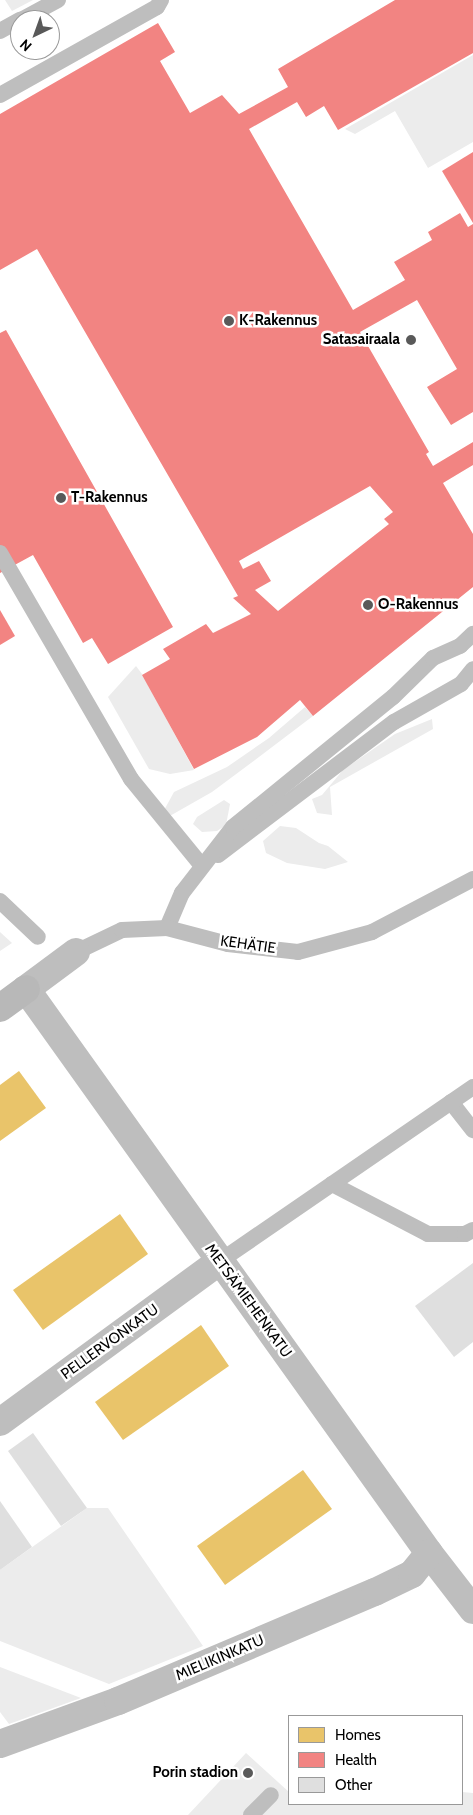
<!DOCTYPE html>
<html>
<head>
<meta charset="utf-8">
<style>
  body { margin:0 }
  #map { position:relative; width:473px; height:1815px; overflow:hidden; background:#fff; font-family:Cabin,sans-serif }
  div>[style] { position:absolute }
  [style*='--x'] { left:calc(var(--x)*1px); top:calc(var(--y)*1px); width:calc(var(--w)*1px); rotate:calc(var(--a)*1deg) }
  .green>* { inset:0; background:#ececec }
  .homes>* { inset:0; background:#e9c46a }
  .health>* { inset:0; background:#f28482 }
  .building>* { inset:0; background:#dfdfdf }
  .lane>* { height:16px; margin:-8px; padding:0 8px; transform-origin:8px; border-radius:8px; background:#bebebe }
  .street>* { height:28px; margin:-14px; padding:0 14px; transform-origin:14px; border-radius:14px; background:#bebebe }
  .secondary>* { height:28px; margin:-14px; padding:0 14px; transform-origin:14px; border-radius:14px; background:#b8b8b8 }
  .dots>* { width:14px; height:14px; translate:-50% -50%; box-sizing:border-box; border:2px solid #fff; border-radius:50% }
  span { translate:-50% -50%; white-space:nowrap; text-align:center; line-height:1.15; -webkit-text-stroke:5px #fff; paint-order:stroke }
  .poi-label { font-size:15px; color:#000; font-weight:700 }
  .left { translate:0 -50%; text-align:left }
  .right { translate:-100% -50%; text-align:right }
  .street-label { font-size:15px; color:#000 }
  .legend { position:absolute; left:288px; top:1715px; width:175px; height:90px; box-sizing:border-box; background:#fff; border:1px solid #999; margin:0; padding:6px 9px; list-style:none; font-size:15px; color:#000 }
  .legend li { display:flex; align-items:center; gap:10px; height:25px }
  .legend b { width:25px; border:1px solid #999 }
  .north { position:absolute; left:10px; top:10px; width:50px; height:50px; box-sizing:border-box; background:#fff; border:1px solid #999; border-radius:50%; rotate:222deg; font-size:14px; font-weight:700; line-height:20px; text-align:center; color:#000 }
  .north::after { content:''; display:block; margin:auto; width:18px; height:22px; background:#595959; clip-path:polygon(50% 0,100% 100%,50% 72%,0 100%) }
</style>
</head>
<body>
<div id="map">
  <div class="green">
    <div style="clip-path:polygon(5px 0,33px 0,12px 11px)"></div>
    <div style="clip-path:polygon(473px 55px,473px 142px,428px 168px,395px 111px,355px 134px,345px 129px)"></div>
    <div style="clip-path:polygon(136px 666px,142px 674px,194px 770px,170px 774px,149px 769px,108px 697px)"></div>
    <div style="clip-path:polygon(305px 707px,313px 716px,255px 760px,212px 792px,168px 817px,162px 814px,174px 792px,227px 767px,269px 738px)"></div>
    <div style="clip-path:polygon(432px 719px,433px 729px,330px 787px,332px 815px,317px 813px,312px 799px,322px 795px,343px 770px,395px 734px)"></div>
    <div style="clip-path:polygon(224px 800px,230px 804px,226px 825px,217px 831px,202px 832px,193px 824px,197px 817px)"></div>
    <div style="clip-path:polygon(280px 826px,296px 828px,319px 843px,328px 846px,348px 862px,325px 869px,287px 863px,266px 853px,263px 841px)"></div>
    <div style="clip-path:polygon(0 932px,12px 943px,0 951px)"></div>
    <div style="clip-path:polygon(87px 1508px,108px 1508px,203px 1646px,109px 1684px,0 1641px,0 1570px)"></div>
    <div style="clip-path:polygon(0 1667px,81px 1698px,9px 1724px,0 1712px)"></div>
    <div style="clip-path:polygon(246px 1753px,289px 1792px,289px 1804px,462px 1804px,462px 1792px,473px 1793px,473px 1815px,188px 1815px)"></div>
  </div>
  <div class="homes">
    <div style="clip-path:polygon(19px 1071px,46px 1108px,0 1141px,0 1085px)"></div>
    <div style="clip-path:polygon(120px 1214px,148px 1254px,43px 1330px,13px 1290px)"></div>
    <div style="clip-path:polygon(201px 1325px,229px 1366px,123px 1440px,95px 1402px)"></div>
    <div style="clip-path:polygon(303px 1470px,332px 1509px,225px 1585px,197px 1546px)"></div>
  </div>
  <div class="health">
    <div style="clip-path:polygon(evenodd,395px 0,473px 0,473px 53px,338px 130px,324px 106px,306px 117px,297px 102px,249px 129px,353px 310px,405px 280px,394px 262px,432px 240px,428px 232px,460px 213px,468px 227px,473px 224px,473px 412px,451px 425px,427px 387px,457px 369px,417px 300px,360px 332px,429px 452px,426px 454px,433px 466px,473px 442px,473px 465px,443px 483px,473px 534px,473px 587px,313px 716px,300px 700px,257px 737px,194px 769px,142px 675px,170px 659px,163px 649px,206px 624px,213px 633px,251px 614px,233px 598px,238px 596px,37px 249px,0 270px,0 114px,158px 23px,175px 52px,160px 61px,190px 113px,222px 95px,239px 114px,288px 87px,278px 69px,395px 0,370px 486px,393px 512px,384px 519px,389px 524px,278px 611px,255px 590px,271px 581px,259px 561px,243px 569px,239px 561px,370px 486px)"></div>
    <div style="clip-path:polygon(473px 152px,473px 223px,442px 171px)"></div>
    <div style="clip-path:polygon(6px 330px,173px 627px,108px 664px,92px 638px,83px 643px,33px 555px,0 573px,0 333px)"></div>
    <div style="clip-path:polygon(0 610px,15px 636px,0 645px)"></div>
  </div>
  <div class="building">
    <div style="clip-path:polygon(473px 1263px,473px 1342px,454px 1357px,415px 1306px)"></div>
    <div style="clip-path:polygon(33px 1433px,87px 1508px,61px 1526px,8px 1451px)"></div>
    <div style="clip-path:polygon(0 1501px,32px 1547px,0 1570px)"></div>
  </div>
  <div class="lane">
    <div style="--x:21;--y:20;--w:42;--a:-28.4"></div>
    <div style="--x:0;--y:31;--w:23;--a:-29"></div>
    <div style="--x:0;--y:95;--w:180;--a:-29.3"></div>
    <div style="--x:157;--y:7;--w:8;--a:-60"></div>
    <div style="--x:0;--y:553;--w:261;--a:59.9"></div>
    <div style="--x:131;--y:779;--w:112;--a:50.8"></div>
    <div style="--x:218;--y:855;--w:221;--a:-37.1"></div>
    <div style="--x:394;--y:722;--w:77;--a:-29.6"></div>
    <div style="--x:461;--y:684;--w:19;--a:-51"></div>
    <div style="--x:0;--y:901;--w:52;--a:43.5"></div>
    <div style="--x:167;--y:928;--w:38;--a:-67"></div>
    <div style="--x:182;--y:893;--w:83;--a:-52.3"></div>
    <div style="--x:233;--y:827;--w:206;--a:-39.1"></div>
    <div style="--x:393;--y:697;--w:56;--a:-44.3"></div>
    <div style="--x:433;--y:658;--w:30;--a:-24"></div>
    <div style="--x:460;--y:646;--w:18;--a:-43"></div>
    <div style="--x:76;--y:952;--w:51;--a:-25.6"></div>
    <div style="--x:122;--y:930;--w:45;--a:-2.5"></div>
    <div style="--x:167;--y:928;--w:63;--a:14.7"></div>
    <div style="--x:228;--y:944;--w:70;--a:6.5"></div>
    <div style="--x:298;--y:952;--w:77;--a:-15.1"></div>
    <div style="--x:372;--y:932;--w:114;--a:-27.7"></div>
    <div style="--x:451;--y:1102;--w:36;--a:52"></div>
    <div style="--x:332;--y:1184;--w:108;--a:27.5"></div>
    <div style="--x:428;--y:1234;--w:37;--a:0"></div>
    <div style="--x:465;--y:1234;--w:9;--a:-27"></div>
    <div style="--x:220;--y:1261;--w:307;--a:-34.5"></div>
    <div style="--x:251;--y:1815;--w:28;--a:-45"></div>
  </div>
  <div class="street">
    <div style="--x:76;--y:952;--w:62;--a:143.5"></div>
    <div style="--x:26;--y:989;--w:693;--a:54.45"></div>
    <div style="--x:429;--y:1553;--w:72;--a:52.3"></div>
    <div style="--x:0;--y:1422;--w:273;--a:-36.2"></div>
    <div style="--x:0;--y:1744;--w:126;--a:-20"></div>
    <div style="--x:118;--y:1701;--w:279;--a:-23"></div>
    <div style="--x:375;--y:1592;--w:41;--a:-25.9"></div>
    <div style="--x:412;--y:1574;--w:27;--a:-51"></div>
  </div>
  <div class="secondary">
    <div style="--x:0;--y:1008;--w:32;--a:-36"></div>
  </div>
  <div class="dots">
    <div style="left:229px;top:321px;background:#595959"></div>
    <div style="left:411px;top:340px;background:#595959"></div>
    <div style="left:61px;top:498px;background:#595959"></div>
    <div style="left:368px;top:605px;background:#595959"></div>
    <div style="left:248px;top:1773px;background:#595959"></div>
  </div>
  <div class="poi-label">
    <span class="left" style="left:239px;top:321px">K-Rakennus</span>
    <span class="right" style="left:400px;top:340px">Satasairaala</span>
    <span class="left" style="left:71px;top:498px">T-Rakennus</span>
    <span class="left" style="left:378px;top:605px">O-Rakennus</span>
    <span class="right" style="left:238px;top:1773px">Porin stadion</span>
  </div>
  <div class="street-label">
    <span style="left:248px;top:945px;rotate:8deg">KEHÄTIE</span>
    <span style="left:248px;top:1301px;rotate:54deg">METSÄMIEHENKATU</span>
    <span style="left:110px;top:1342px;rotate:-36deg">PELLERVONKATU</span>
    <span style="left:220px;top:1658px;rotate:-23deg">MIELIKINKATU</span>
  </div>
  <ul class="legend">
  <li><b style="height:14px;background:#e9c46a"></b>Homes</li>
  <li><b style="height:14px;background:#f28482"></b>Health</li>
  <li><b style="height:14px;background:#dfdfdf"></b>Other</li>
  </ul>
  <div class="north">N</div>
</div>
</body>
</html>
